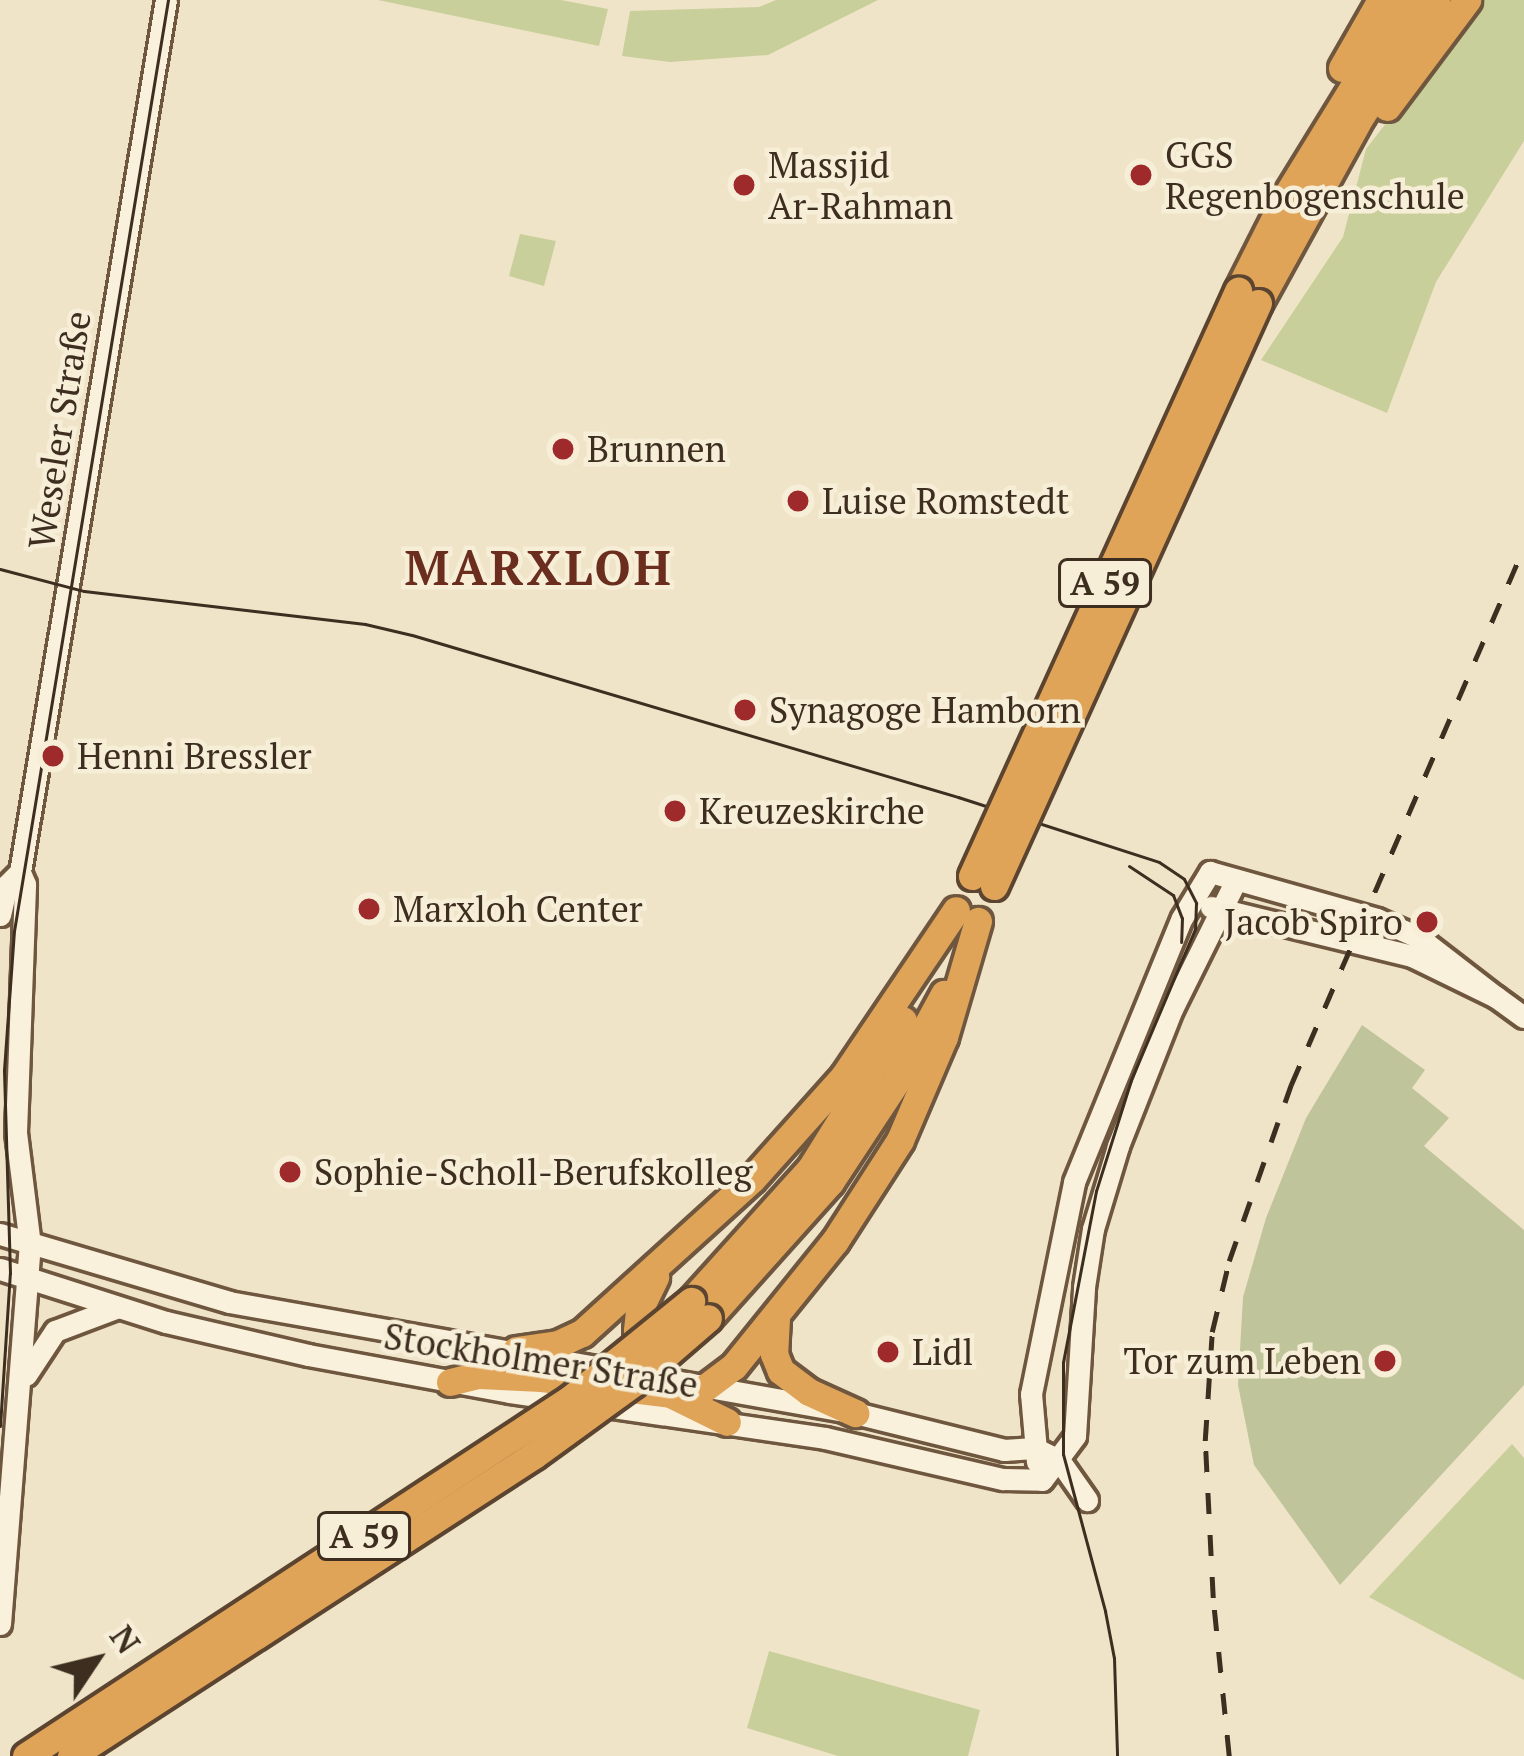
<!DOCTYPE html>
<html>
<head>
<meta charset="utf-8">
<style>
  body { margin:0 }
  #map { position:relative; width:1524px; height:1756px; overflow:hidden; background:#f0e4c8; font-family:"PT Serif",serif }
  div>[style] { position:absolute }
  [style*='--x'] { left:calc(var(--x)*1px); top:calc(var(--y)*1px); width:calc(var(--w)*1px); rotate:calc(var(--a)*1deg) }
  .green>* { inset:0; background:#c9cf9b }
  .cemetery>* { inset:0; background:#bfc49a }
  .roads { filter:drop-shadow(3px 0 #6f573f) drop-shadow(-3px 0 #6f573f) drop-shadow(0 3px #6f573f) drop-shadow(0 -3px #6f573f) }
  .secondary>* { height:21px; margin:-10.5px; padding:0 10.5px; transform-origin:10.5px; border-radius:10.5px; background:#faf1dc }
  .motorway>* { height:27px; margin:-13.5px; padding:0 13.5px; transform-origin:13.5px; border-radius:13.5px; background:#e0a458 }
  .tram>* { height:3px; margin:-1.5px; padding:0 1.5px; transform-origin:1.5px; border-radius:1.5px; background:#3d2e20 }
  .rail>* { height:4.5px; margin-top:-2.25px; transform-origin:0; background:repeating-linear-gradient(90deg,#3d2e20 0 21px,transparent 0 42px) }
  .bridges { filter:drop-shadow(3px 0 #5b4430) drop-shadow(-3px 0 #5b4430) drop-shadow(0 3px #5b4430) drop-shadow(0 -3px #5b4430) }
  .motorway-bridge>* { height:27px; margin:-13.5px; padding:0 13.5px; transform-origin:13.5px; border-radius:13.5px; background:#e0a458 }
  .dots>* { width:33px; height:33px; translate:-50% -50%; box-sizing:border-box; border:6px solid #f7eed8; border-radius:50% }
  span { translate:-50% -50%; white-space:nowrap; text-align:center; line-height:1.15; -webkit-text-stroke:9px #f7eed8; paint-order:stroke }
  .shield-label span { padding:3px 9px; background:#f7eed8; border:3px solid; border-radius:9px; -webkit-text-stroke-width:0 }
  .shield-label { font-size:33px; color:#3d2e20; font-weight:700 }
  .poi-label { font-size:36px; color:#3d2e20 }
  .left { translate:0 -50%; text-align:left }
  .right { translate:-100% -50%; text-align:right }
  .street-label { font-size:36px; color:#3d2e20 }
  .district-label { font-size:48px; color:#6b2e1e; font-weight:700; letter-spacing:3px }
  .north { position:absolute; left:36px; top:1600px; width:120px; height:120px; -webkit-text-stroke:9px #f7eed8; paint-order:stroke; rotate:55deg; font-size:33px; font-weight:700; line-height:48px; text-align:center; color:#3d2e20 }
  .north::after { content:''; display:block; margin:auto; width:42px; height:54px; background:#3d2e20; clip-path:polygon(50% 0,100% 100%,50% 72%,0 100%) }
</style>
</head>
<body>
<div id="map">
  <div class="green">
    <div style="clip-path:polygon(378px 0,561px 0,608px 9px,599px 46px)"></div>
    <div style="clip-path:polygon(776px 0,878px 0,768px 55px,670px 62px,622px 56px,630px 11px,759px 7px)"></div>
    <div style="clip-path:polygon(1482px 0,1524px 0,1524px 141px,1436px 282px,1387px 413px,1261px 360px,1343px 237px,1366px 149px)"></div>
    <div style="clip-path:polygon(520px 234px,556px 241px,544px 286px,509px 276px)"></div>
    <div style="clip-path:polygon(1512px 1444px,1524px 1458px,1524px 1680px,1369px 1597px)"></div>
    <div style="clip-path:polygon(769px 1651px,980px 1710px,968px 1756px,838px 1756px,747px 1728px)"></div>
  </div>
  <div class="cemetery">
    <div style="clip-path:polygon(1362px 1025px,1425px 1070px,1412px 1088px,1449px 1118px,1424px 1146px,1524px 1230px,1524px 1385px,1340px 1585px,1254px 1465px,1238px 1385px,1243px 1297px,1266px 1218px,1306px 1118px)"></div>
  </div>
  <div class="roads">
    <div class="secondary">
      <div style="--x:1211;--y:907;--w:207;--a:13.7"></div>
      <div style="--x:1412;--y:956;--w:93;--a:26"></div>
      <div style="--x:1496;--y:997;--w:34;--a:36"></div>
      <div style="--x:0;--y:915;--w:31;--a:-77"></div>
      <div style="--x:7;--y:885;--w:18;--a:-45"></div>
      <div style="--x:0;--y:1234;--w:239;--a:16.5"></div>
      <div style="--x:229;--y:1302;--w:636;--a:10.05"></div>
      <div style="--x:855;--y:1413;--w:154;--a:13.9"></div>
      <div style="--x:1004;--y:1450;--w:30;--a:-4"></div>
      <div style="--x:1034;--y:1448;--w:28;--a:26"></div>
      <div style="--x:1059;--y:1460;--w:49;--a:55"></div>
      <div style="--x:0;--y:1269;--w:174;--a:17.7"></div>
      <div style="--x:166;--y:1322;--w:146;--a:13.1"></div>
      <div style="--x:308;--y:1355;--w:205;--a:10.4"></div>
      <div style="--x:510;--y:1392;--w:318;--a:8.3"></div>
      <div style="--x:825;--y:1438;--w:183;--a:13"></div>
      <div style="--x:1003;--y:1479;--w:39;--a:1"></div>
      <div style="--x:1042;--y:1480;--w:55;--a:-53.1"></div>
      <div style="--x:1075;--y:1436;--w:149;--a:-86.5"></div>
      <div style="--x:1084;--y:1287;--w:59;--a:-81.2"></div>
      <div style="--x:1093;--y:1229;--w:87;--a:-73.2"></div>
      <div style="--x:1118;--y:1146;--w:147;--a:-68.5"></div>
      <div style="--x:1172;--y:1009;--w:144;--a:-63.6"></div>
      <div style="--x:26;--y:1375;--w:53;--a:-56.6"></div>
      <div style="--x:55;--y:1331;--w:65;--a:-20.7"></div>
      <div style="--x:1037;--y:1462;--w:68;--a:-95"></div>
      <div style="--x:1031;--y:1394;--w:216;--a:-78.5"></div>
      <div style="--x:1074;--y:1182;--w:285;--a:-67.8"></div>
      <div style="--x:1182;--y:918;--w:54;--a:-58.7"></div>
      <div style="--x:1210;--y:872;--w:173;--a:15.7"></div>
      <div style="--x:1377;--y:919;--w:45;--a:23.7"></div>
      <div style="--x:1418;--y:937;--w:98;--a:37.6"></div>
      <div style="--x:0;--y:1624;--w:380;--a:-85.5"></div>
      <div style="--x:30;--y:1245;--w:114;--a:-97.1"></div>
      <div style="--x:16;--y:1132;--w:248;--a:-87.9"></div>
      <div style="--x:25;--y:884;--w:13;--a:-113"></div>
      <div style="--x:20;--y:872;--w:884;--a:-80.5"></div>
    </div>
    <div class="motorway">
      <div style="--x:1342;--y:68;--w:78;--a:-60.2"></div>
      <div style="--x:1387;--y:107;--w:134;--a:-53.2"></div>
      <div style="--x:1238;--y:291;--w:104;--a:-63.2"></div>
      <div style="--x:1285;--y:198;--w:233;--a:-58.4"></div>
      <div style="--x:1258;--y:303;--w:213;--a:-61.2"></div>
      <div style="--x:1361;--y:116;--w:138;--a:-57.1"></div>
      <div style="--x:691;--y:1301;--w:179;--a:-47.9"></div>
      <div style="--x:811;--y:1168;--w:174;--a:-58.1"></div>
      <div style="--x:708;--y:1318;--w:183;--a:-48.1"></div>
      <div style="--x:830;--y:1182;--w:123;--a:-56.6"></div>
      <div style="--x:898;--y:1079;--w:97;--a:-61.6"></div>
      <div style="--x:776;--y:1318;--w:36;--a:93"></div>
      <div style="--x:774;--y:1354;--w:18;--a:68"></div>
      <div style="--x:781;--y:1371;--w:35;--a:37"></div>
      <div style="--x:809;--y:1392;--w:51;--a:24.5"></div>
      <div style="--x:516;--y:1350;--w:42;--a:-8.1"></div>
      <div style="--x:558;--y:1344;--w:26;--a:-25"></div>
      <div style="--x:582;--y:1333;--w:229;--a:-42.2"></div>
      <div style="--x:752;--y:1179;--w:138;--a:-48.2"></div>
      <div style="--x:844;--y:1076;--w:200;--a:-56"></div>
      <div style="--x:646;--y:1359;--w:30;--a:-107"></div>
      <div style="--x:637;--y:1330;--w:20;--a:-84"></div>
      <div style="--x:639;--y:1310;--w:37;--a:-64"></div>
      <div style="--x:450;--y:1382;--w:30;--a:-14"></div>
      <div style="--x:479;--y:1375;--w:62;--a:2.8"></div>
      <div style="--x:541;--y:1378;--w:132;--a:7"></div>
      <div style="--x:672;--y:1394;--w:30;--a:-8"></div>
      <div style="--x:702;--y:1390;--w:40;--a:-37"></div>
      <div style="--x:734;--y:1366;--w:161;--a:-51.1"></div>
      <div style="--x:835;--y:1241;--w:120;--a:-57.2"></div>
      <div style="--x:900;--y:1140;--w:112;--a:-66.9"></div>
      <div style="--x:944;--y:1037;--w:121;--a:-73.7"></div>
      <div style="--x:672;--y:1395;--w:61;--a:26.1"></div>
    </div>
  </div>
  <div class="tram">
    <div style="--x:0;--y:569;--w:87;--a:14.7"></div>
    <div style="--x:84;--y:591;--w:283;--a:6.7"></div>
    <div style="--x:365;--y:624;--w:48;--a:13.2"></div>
    <div style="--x:412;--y:635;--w:570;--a:16.53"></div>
    <div style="--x:958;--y:797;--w:211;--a:17.9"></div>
    <div style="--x:1159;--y:862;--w:30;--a:34"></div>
    <div style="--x:1184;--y:879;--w:27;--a:63"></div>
    <div style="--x:1196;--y:903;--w:26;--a:92"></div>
    <div style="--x:1195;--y:929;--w:164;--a:113"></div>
    <div style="--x:1131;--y:1080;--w:116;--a:107.5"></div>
    <div style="--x:1096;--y:1191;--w:174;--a:100.9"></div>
    <div style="--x:1063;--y:1362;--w:92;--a:90"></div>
    <div style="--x:1063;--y:1454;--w:163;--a:75"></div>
    <div style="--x:1105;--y:1611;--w:48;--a:79.2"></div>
    <div style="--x:1114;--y:1658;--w:98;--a:88.2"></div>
    <div style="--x:1129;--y:866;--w:53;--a:33.4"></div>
    <div style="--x:1173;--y:895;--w:25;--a:69"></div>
    <div style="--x:1182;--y:918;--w:24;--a:92"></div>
    <div style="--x:0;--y:1426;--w:153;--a:-86.3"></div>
    <div style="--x:10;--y:1273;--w:203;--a:-91.7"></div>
    <div style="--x:4;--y:1070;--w:139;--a:-85.9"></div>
    <div style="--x:14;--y:931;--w:944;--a:-80.61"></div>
  </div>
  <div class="rail">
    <div style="--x:1229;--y:1756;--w:159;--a:-95.8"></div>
    <div style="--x:1213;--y:1598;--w:157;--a:-92.9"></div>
    <div style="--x:1205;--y:1441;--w:109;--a:-86.3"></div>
    <div style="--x:1212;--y:1332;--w:73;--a:-76.5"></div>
    <div style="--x:1229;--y:1261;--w:187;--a:-70.6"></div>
    <div style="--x:1291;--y:1085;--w:586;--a:-66.58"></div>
  </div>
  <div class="bridges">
    <div class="motorway-bridge">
      <div style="--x:972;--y:876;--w:643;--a:-65.55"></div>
      <div style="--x:994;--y:886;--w:640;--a:-65.64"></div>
      <div style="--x:26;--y:1756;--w:651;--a:-33.27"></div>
      <div style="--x:570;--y:1399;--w:156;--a:-39"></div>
      <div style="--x:71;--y:1756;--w:552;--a:-33.03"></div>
      <div style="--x:534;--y:1455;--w:122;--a:-36"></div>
      <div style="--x:633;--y:1383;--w:99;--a:-40.9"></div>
    </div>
  </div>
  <div class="dots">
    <div style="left:1141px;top:175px;background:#9e2a2b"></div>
    <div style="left:744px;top:185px;background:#9e2a2b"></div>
    <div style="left:563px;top:449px;background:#9e2a2b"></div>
    <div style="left:798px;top:501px;background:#9e2a2b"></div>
    <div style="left:745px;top:710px;background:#9e2a2b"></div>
    <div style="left:53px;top:756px;background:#9e2a2b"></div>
    <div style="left:675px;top:811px;background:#9e2a2b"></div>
    <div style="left:369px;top:909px;background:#9e2a2b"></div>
    <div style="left:1427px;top:922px;background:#9e2a2b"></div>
    <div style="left:290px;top:1172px;background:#9e2a2b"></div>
    <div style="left:888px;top:1352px;background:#9e2a2b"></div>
    <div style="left:1385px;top:1361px;background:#9e2a2b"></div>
  </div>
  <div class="shield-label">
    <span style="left:1105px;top:583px">A 59</span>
    <span style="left:364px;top:1536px">A 59</span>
  </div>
  <div class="poi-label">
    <span class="left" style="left:1165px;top:175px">GGS<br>Regenbogenschule</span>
    <span class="left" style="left:768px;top:185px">Massjid<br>Ar-Rahman</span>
    <span class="left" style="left:587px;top:449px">Brunnen</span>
    <span class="left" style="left:822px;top:501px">Luise Romstedt</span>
    <span class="left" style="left:769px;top:710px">Synagoge Hamborn</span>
    <span class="left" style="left:77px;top:756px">Henni Bressler</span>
    <span class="left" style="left:699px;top:811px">Kreuzeskirche</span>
    <span class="left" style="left:393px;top:909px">Marxloh Center</span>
    <span class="right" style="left:1403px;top:922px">Jacob Spiro</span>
    <span class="left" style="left:314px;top:1172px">Sophie-Scholl-Berufskolleg</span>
    <span class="left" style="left:912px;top:1352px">Lidl</span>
    <span class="right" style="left:1361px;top:1361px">Tor zum Leben</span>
  </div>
  <div class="street-label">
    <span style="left:59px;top:430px;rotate:-81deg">Weseler Straße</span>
    <span style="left:541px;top:1360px;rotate:9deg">Stockholmer Straße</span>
  </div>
  <div class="district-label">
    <span style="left:539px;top:568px">MARXLOH</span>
  </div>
  <div class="north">N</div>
</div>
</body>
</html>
